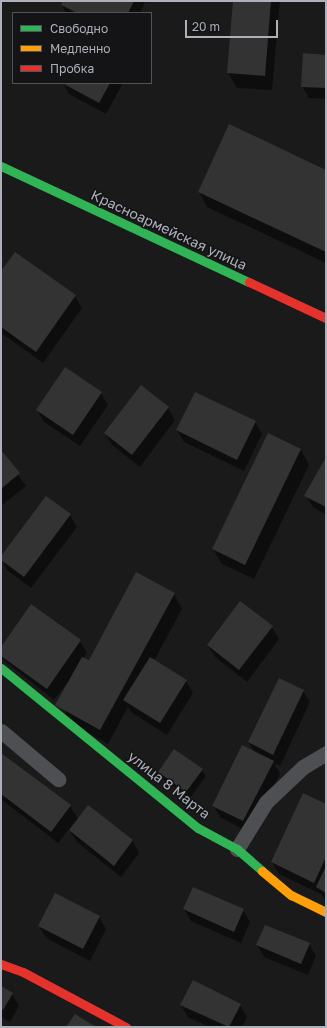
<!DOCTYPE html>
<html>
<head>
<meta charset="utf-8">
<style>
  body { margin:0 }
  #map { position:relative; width:327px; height:1028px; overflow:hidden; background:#1a1a1a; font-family:"Golos Text",sans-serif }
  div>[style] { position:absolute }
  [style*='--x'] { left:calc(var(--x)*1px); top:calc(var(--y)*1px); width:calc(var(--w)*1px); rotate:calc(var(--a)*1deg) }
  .shadow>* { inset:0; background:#0007 }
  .building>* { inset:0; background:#333334 }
  .lane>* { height:15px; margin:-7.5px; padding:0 7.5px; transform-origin:7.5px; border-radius:7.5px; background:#4e4f53 }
  .fast>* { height:9px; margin:-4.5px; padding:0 4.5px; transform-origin:4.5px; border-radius:4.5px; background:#30b455 }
  .slow>* { height:9px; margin:-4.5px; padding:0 4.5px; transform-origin:4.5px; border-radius:4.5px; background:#ff9f0a }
  .jam>* { height:9px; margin:-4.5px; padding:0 4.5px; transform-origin:4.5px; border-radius:4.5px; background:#e5322d }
  span { translate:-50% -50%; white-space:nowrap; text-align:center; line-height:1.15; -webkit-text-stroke:3px #141416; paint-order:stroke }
  .street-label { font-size:14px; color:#acb1ba }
  .frame { position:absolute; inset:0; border:2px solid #acb1ba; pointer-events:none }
  .legend { position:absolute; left:12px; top:12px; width:140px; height:72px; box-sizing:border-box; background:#141416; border:1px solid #515358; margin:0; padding:5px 7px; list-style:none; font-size:12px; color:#acb1ba }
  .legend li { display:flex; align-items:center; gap:8px; height:20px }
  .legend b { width:20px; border:1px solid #515358 }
  .scale { position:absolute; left:185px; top:20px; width:93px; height:18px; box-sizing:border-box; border:2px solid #acb1ba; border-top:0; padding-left:5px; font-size:12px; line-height:14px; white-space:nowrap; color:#acb1ba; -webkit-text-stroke:3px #141416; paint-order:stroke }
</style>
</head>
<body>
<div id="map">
  <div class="shadow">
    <div style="clip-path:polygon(64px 1px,145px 1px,145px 2px,140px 13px,66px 13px,62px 5px)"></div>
    <div style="clip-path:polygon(234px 1px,280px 1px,272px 90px,237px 88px,228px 73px)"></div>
    <div style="clip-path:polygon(326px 56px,326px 99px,309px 98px,302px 86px)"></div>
    <div style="clip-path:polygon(63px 83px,123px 83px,106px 114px,69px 94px)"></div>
    <div style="clip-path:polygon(326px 171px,326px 263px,207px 207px,199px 192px)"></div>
    <div style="clip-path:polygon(15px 253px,75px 296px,82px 308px,43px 363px,1px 333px,1px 273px)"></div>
    <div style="clip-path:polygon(141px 387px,168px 408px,175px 420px,140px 467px,112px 445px,105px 433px)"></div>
    <div style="clip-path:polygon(101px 393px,108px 405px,80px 446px,44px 422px,37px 410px)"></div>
    <div style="clip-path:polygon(255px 422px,262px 434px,244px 471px,184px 442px,177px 430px)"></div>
    <div style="clip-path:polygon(269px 435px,301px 450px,309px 465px,254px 579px,222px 564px,213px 549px)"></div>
    <div style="clip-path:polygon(1px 452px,26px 486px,1px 506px)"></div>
    <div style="clip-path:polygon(326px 459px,326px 515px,313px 507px,306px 496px)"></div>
    <div style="clip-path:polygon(70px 515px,77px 527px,31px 588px,7px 570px,1px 558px)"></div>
    <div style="clip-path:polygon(174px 594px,182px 609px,154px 661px,186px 681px,193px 693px,167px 735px,131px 712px,128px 707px,108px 744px,65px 720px,71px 678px,54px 700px,1px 658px,1px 648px,32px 605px,80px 641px,87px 653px,83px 658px,89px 662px)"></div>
    <div style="clip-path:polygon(272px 627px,279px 639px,247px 682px,215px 657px,208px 645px)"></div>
    <div style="clip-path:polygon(303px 691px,310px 702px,280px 766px,274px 763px,280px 774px,250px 833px,220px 817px,213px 805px,254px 752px,249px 742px)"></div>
    <div style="clip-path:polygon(1px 754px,70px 806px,78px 819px,88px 806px,133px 841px,139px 853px,121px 877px,77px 842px,69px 829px,58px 843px,1px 799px)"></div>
    <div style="clip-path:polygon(202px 770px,206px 776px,190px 798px,163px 779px,159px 772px)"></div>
    <div style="clip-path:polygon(326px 805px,326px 900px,321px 894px,279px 874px,272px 862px)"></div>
    <div style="clip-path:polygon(184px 909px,243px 910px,250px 922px,241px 943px,191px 921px)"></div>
    <div style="clip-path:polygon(99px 917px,106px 929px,90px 961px,46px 938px,39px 926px)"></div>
    <div style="clip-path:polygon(309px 944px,316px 956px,308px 975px,264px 957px,257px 945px)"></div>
    <div style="clip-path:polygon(1px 987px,12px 994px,19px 1006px,10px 1022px,1px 1017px)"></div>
    <div style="clip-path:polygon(181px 1005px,240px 1005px,247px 1017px,242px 1027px,209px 1027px,188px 1017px)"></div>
  </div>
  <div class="building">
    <div style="clip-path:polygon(63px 1px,134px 1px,128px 13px,77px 13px,61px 5px)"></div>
    <div style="clip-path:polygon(233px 1px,271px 1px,265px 76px,227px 73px)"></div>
    <div style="clip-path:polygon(303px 53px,326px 55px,326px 88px,301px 87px)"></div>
    <div style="clip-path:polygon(62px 83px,110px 83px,99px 103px)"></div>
    <div style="clip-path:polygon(229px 124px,326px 170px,326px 252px,198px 192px)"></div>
    <div style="clip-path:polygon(15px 252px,76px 295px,36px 352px,1px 327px,1px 271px)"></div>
    <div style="clip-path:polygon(65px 367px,102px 392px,73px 435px,36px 410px)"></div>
    <div style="clip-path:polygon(141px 385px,169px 407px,132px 455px,104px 433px)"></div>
    <div style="clip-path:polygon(195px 392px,256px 421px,237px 460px,176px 430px)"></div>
    <div style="clip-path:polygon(268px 433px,301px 449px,245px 565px,212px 549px)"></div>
    <div style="clip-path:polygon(1px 450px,20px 473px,1px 489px)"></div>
    <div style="clip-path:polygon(326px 457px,326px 507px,304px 496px)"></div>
    <div style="clip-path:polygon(46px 496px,71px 514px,24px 577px,1px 560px,1px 556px)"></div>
    <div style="clip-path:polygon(136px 572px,175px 593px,100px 730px,55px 705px,82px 657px,89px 660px)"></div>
    <div style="clip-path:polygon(240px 601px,273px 626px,239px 670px,207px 645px)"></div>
    <div style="clip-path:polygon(31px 604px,81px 640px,47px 689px,1px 656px,1px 647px)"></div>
    <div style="clip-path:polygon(150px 657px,187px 680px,160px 723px,123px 700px)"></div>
    <div style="clip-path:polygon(279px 678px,304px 690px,273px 755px,248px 742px)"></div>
    <div style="clip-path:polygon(242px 745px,274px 761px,243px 821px,212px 806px)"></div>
    <div style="clip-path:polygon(174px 749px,203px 769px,186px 792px,158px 772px)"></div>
    <div style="clip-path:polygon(1px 753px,71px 805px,51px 832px,1px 794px)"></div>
    <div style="clip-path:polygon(303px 793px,326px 804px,326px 857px,314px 883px,271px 862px)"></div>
    <div style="clip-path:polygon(88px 805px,133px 840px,114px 866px,69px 830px)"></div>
    <div style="clip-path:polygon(326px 866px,326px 893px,316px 887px)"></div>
    <div style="clip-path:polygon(193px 887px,244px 909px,234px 932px,183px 909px)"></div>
    <div style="clip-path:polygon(55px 893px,100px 916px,83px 949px,38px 926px)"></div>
    <div style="clip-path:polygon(265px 925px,310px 943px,301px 964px,256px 945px)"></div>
    <div style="clip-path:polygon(193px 980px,241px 1004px,229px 1027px,180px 1005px)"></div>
    <div style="clip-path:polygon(1px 986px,13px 993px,3px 1010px,1px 1009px)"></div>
    <div style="clip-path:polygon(75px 1014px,96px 1027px,66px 1027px)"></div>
  </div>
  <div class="lane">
    <div style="--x:1;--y:731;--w:75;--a:40.1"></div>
    <div style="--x:237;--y:849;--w:55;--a:-58.3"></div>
    <div style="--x:266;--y:802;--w:51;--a:-43.4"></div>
    <div style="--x:303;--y:767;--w:27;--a:-31"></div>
  </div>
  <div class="fast">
    <div style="--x:1;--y:166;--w:274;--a:25.1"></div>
    <div style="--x:1;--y:668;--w:254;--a:39.1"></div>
    <div style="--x:198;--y:828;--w:44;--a:28.3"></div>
    <div style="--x:237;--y:849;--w:33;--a:41"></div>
  </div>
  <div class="slow">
    <div style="--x:262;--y:871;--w:38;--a:40"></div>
    <div style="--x:291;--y:895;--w:39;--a:26"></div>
  </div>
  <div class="jam">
    <div style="--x:249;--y:282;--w:85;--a:25.1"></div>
    <div style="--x:1;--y:964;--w:23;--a:20"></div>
    <div style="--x:23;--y:972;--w:117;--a:28.1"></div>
  </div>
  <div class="street-label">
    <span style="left:169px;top:230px;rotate:25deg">Красноармейская улица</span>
    <span style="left:169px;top:785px;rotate:38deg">улица 8 Марта</span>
  </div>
  <div class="frame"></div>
  <ul class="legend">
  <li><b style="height:5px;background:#30b455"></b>Свободно</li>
  <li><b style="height:5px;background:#ff9f0a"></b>Медленно</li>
  <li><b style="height:5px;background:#e5322d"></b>Пробка</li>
  </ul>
  <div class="scale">20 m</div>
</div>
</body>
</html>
